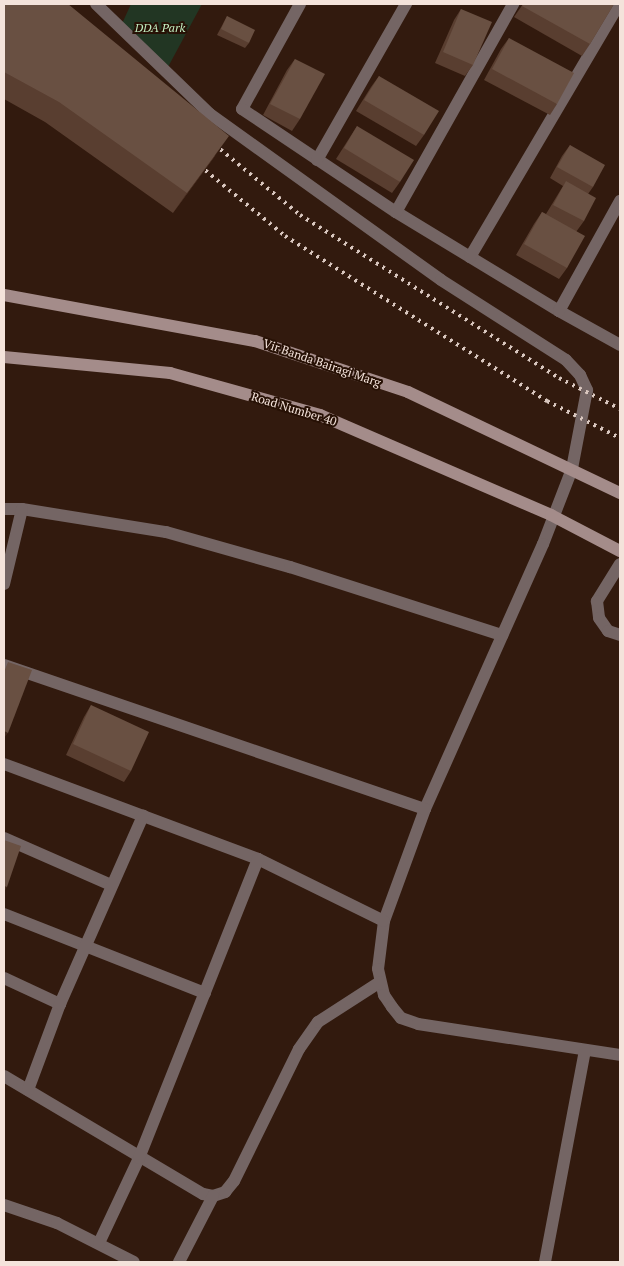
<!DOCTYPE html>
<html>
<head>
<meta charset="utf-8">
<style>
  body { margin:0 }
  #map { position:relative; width:624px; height:1266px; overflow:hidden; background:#321a0e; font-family:"PT Serif",serif }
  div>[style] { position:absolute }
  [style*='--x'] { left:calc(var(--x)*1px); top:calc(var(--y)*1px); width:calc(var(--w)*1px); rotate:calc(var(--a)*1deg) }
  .green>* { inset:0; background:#223623 }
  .lane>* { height:12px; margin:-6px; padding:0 6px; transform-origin:6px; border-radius:6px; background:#746564 }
  .street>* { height:12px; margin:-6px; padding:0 6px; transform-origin:6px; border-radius:6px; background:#746564 }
  .secondary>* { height:12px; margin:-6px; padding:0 6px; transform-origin:6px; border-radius:6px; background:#a48c8a }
  .rail>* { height:4px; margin-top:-2px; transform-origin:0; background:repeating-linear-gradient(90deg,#d9c7bf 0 2.5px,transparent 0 7.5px) }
  .wall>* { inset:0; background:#593e30 }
  .shaded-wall>* { inset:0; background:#42281b }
  .building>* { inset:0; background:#695042 }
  span { translate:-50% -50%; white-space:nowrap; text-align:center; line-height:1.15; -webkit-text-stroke:4px #271105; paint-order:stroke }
  .park-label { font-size:12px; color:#c1eec1; font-style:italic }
  .street-label { font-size:12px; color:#f4e3db }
  .frame { position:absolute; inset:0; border:5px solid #f4e3db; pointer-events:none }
</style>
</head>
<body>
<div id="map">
  <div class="green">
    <div style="clip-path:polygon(131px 4px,202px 4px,168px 67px,120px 28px)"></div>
  </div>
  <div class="lane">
    <div style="--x:96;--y:4;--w:158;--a:44"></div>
    <div style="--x:210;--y:114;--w:284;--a:35.7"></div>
    <div style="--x:441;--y:280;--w:148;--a:32.6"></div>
    <div style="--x:566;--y:360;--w:21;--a:47"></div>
    <div style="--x:580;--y:375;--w:17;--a:65"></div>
    <div style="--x:587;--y:390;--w:80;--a:100.8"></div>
    <div style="--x:620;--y:564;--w:44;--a:121.9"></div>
    <div style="--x:597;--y:601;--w:17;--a:83"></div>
    <div style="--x:599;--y:618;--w:16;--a:55"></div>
    <div style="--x:608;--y:631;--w:13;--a:18"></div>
  </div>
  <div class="street">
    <div style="--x:300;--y:4;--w:120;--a:118.9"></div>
    <div style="--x:242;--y:109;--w:185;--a:33.8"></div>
    <div style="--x:396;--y:212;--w:191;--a:31.3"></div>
    <div style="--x:559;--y:311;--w:70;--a:29.1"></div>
    <div style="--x:317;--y:160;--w:180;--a:-60.3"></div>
    <div style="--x:396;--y:212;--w:239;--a:-60.6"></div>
    <div style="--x:470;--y:257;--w:294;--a:-59.5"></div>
    <div style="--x:559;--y:311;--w:126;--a:-61"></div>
    <div style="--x:572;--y:469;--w:80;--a:111.1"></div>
    <div style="--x:543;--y:544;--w:290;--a:114"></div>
    <div style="--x:425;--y:809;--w:119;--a:110.1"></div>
    <div style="--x:384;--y:921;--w:48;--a:97.1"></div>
    <div style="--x:378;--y:969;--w:27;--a:77"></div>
    <div style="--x:384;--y:995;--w:14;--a:56"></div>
    <div style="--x:392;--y:1007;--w:14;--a:51"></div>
    <div style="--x:401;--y:1018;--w:18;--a:19"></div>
    <div style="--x:418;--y:1024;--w:204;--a:8.7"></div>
    <div style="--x:4;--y:509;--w:18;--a:0"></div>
    <div style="--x:22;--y:509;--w:146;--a:9.1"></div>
    <div style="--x:166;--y:532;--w:129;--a:15.8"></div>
    <div style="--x:290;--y:567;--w:223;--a:17.8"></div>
    <div style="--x:4;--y:584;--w:77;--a:-76.5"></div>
    <div style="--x:4;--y:665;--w:445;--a:18.9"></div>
    <div style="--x:4;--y:764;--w:271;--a:20.5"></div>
    <div style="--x:258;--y:859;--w:140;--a:26.2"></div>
    <div style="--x:4;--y:838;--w:117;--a:23.7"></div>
    <div style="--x:4;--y:914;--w:216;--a:21.5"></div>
    <div style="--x:4;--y:978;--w:62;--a:24.9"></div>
    <div style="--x:4;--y:1076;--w:231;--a:30.7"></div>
    <div style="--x:203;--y:1194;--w:10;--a:11"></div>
    <div style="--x:213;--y:1196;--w:13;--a:-18"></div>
    <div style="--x:225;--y:1192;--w:14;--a:-51"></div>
    <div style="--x:234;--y:1181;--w:147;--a:-63.8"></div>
    <div style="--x:299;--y:1049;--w:33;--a:-55"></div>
    <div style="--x:318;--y:1022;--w:74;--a:-32.8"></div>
    <div style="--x:28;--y:1090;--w:92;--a:-69.6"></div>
    <div style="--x:60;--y:1004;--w:206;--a:-66.2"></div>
    <div style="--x:4;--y:1205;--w:56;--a:18.8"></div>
    <div style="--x:57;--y:1223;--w:86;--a:26.9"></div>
    <div style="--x:99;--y:1243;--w:94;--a:-64.8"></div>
    <div style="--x:139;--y:1158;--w:322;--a:-68.3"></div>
    <div style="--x:179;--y:1262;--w:74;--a:-62.7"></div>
    <div style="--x:545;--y:1262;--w:215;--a:-79.3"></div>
  </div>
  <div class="secondary">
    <div style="--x:4;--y:295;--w:255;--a:10.4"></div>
    <div style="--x:255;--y:341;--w:161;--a:18.4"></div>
    <div style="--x:408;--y:392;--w:235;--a:25.5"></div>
    <div style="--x:4;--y:357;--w:167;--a:5.5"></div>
    <div style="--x:170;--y:373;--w:156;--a:15.6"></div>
    <div style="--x:320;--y:415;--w:252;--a:23.4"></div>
    <div style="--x:551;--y:515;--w:78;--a:27.6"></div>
  </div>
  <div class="rail">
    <div style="--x:209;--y:140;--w:118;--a:39.5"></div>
    <div style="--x:300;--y:215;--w:306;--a:32.2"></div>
    <div style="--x:559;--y:378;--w:68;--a:26.9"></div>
    <div style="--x:194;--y:161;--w:118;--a:39.5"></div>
    <div style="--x:285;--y:236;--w:310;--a:32.2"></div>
    <div style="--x:547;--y:401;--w:82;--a:26.9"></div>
  </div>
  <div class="wall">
    <div style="clip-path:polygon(4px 4px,215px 156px,173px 213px,45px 122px,4px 99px)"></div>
    <div style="clip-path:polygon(523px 4px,614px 4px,590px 44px,582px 56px,514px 17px)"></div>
    <div style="clip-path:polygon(461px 9px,473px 65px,465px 76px,435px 63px,454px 20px)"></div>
    <div style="clip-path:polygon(227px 16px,249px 43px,245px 48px,217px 35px)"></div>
    <div style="clip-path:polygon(509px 38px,557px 104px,550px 115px,484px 80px,501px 49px)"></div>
    <div style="clip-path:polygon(295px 59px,300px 119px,292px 131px,263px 115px,287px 70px)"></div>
    <div style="clip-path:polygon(379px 76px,424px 135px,416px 146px,356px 111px,371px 87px)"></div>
    <div style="clip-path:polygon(357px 126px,400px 182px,392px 193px,336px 159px)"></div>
    <div style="clip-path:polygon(570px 145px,593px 187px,588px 194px,584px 221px,576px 232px,567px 268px,559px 279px,516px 255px,534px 224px,542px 212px,546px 214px,563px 186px,550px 178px,562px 156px)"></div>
    <div style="clip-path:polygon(91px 705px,131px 771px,124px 782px,66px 755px,84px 717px)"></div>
  </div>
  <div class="shaded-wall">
    <div style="clip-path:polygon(229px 136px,215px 156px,173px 213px,187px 193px)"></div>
    <div style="clip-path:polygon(4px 731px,8px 733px,4px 738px)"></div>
    <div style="clip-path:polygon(4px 886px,7px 887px,4px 892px)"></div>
  </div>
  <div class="building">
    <div style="clip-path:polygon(4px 4px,68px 4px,229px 136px,187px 193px,59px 102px,4px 72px)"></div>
    <div style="clip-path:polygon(524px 4px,614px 4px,590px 44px,522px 6px)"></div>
    <div style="clip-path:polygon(461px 9px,492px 22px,473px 65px,443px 52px)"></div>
    <div style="clip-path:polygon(227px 16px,255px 30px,249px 43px,221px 29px)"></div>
    <div style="clip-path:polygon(509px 38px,574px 73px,557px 104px,492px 69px)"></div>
    <div style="clip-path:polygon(295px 59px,325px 74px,300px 119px,270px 104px)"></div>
    <div style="clip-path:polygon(379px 76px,439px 111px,424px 135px,364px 100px)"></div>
    <div style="clip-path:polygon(357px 126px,414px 160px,400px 182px,344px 148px)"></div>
    <div style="clip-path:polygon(570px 145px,605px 165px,593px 187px,557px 167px)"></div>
    <div style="clip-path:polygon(566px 181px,596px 198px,584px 221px,553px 205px)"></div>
    <div style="clip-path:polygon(542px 212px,585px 236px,567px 268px,524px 244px)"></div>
    <div style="clip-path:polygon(8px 662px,32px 670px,8px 733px,4px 731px,4px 672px)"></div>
    <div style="clip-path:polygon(91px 705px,149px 732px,131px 771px,73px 744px)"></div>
    <div style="clip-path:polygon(4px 840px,21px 846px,7px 887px,4px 886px)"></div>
  </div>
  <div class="park-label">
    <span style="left:160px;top:28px">DDA Park</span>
  </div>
  <div class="street-label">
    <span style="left:322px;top:363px;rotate:19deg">Vir Banda Bairagi Marg</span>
    <span style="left:294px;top:409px;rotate:17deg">Road Number 40</span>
  </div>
  <div class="frame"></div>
</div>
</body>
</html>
